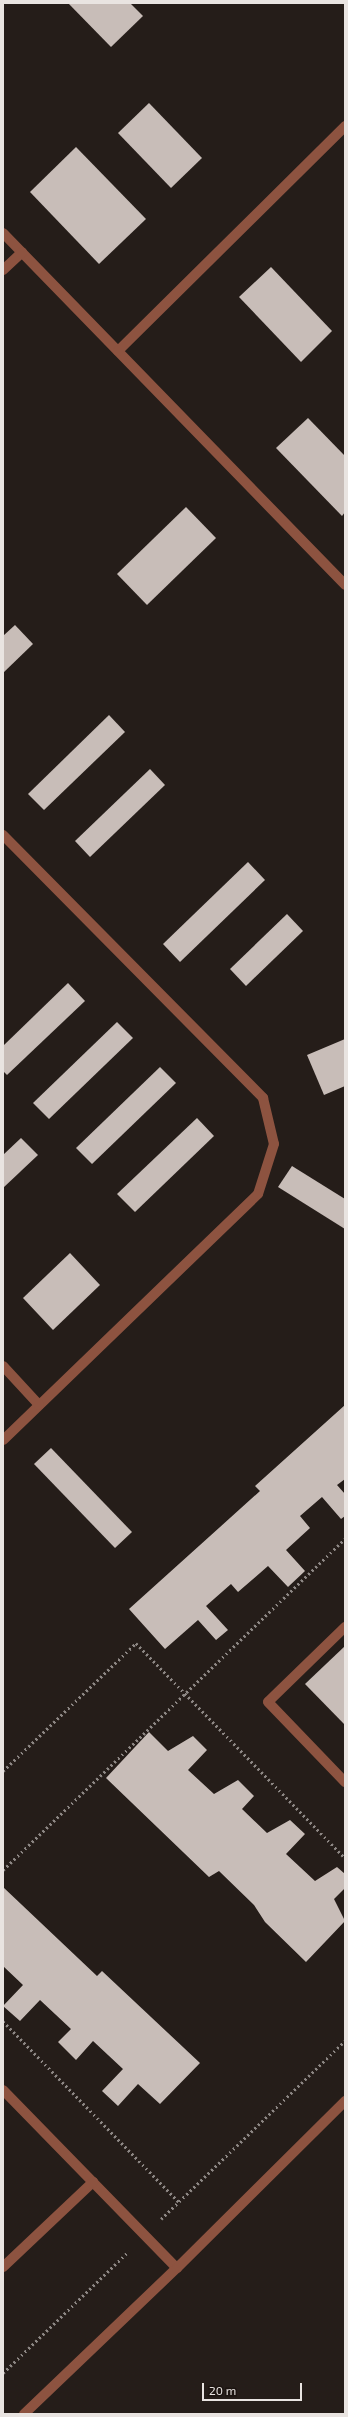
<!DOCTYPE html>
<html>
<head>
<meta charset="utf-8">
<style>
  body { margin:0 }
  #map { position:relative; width:348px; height:2417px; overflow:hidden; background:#251d19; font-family:"Exo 2",sans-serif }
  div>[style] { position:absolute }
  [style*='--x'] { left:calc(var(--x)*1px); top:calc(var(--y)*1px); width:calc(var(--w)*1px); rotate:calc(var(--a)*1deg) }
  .building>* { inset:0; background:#c8bdb8 }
  .path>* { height:2.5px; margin-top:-1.25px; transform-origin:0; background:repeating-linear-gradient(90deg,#8d8784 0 2px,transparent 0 5px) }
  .minor>* { height:10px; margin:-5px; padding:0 5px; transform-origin:5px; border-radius:5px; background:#8d5340 }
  span { translate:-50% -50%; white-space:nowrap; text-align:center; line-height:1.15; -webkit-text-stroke:4px #1c1410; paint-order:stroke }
  .frame { position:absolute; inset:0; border:4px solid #e9e4e1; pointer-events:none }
  .scale { position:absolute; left:202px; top:2383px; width:100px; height:18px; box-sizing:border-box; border:2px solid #e9e4e1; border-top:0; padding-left:5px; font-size:12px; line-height:14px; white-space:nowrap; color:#e9e4e1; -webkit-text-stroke:3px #1c1410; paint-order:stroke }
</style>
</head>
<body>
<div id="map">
  <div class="building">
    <div style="clip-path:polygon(68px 3px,130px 3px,143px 16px,111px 47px)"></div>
    <div style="clip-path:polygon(149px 103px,202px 158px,171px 188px,118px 133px)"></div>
    <div style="clip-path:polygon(76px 147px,146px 219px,99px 264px,30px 192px)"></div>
    <div style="clip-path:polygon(271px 267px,332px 331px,301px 362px,239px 297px)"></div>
    <div style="clip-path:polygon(308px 418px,345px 456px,345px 512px,342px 516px,276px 448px)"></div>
    <div style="clip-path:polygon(186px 507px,216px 538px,147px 605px,117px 574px)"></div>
    <div style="clip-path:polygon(15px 625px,33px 644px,3px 673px,3px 636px)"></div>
    <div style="clip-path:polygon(109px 715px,125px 732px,44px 810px,28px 794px)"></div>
    <div style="clip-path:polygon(150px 769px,165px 785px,90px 857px,75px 841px)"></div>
    <div style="clip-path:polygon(248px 862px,265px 880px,180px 962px,163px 944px)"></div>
    <div style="clip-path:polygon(287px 914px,303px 931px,246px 986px,230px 969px)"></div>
    <div style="clip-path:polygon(68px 983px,85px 1001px,7px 1075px,3px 1071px,3px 1046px)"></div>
    <div style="clip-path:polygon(117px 1022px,133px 1038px,49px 1119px,33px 1103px)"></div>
    <div style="clip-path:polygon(345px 1039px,345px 1086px,324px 1095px,307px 1055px)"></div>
    <div style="clip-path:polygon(160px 1067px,176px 1083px,92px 1164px,76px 1148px)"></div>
    <div style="clip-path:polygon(197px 1118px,214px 1136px,135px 1212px,117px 1194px)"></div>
    <div style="clip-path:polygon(21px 1138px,38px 1155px,3px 1188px,3px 1155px)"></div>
    <div style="clip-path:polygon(292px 1166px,345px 1199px,345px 1229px,278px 1187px)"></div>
    <div style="clip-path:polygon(70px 1253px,100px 1285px,53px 1330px,23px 1298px)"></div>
    <div style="clip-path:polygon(345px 1405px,345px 1479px,337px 1485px,345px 1494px,345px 1516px,341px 1519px,322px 1497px,300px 1516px,310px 1528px,286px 1550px,305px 1571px,288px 1587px,268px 1566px,238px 1592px,231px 1584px,206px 1606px,228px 1630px,216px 1640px,198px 1620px,165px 1649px,129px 1609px,260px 1491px,255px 1486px)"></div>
    <div style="clip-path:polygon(51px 1448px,132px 1532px,115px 1548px,34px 1464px)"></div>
    <div style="clip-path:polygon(345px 1646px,345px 1725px,305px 1684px)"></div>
    <div style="clip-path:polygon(149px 1732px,168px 1751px,193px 1736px,207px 1750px,188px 1770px,214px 1794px,238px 1780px,254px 1796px,242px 1809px,267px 1833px,290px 1820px,305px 1834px,286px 1854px,315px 1881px,337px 1867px,345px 1874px,345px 1888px,334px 1899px,345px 1921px,306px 1962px,265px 1922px,254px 1905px,219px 1871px,209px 1877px,106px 1778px)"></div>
    <div style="clip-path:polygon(3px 1887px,97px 1976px,102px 1971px,200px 2063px,160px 2104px,138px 2084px,118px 2106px,102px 2091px,123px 2069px,93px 2041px,76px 2060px,58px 2042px,71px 2029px,40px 2000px,20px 2021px,3px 2006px,23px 1985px,3px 1966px)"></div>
  </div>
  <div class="path">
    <div style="--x:3;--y:1771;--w:185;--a:-43.9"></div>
    <div style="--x:136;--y:1643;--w:300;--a:45.8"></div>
    <div style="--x:3;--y:1870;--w:477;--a:-44.1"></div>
    <div style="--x:3;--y:2021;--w:252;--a:45.8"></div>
    <div style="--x:161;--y:2219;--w:256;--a:-44.1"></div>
    <div style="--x:3;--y:2373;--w:175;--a:-44.1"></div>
  </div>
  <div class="minor">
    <div style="--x:3;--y:233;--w:491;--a:45.8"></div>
    <div style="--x:3;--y:270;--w:26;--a:-43"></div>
    <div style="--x:118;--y:351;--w:320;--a:-44.7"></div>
    <div style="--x:3;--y:835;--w:370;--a:45.3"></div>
    <div style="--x:263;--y:1098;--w:47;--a:76.6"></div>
    <div style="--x:274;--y:1144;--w:52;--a:107.7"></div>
    <div style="--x:258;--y:1194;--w:354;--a:136"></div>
    <div style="--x:3;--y:1366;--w:53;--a:47.3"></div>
    <div style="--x:345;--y:1627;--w:107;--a:135.8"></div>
    <div style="--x:268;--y:1702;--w:111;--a:46.1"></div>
    <div style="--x:3;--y:2090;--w:249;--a:45.7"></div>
    <div style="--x:3;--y:2267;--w:124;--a:-43.4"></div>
    <div style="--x:24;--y:2414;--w:211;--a:-43.7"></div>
    <div style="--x:177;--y:2268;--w:237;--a:-44.8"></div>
  </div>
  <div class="frame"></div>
  <div class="scale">20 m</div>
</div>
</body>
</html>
